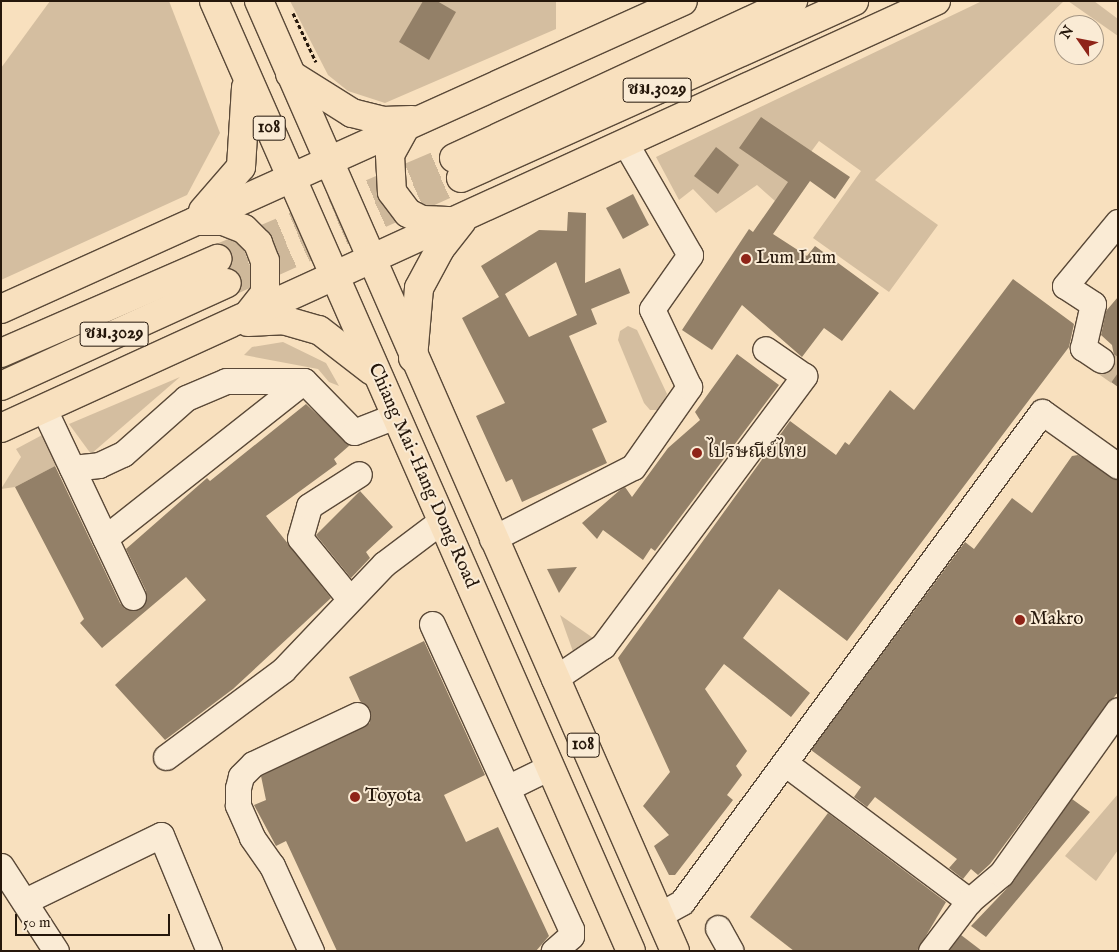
<!DOCTYPE html>
<html>
<head>
<meta charset="utf-8">
<style>
  body { margin:0 }
  #map { position:relative; width:1119px; height:952px; overflow:hidden; background:#f8e0be; font-family:"IM FELL English","Noto Serif Thai",serif }
  div>[style] { position:absolute }
  [style*='--x'] { left:calc(var(--x)*1px); top:calc(var(--y)*1px); width:calc(var(--w)*1px); rotate:calc(var(--a)*1deg) }
  .green>* { inset:0; background:#d4bea0 }
  .building>* { inset:0; background:#938068 }
  .minor-tunnel>* { height:25px; margin-top:-12.5px; transform-origin:0; background:repeating-linear-gradient(90deg,#ceb89a 0 25px,transparent 0 37px) }
  .major-tunnel>* { height:28px; margin-top:-14px; transform-origin:0; background:repeating-linear-gradient(90deg,#ceb89a 0 28px,transparent 0 42px) }
  .path>* { height:3px; margin-top:-1.5px; transform-origin:0; background:repeating-linear-gradient(90deg,#25170b 0 4px,transparent 0 6.5px) }
  .roads { filter:drop-shadow(1px 0 #5a4938) drop-shadow(-1px 0 #5a4938) drop-shadow(0 1px #5a4938) drop-shadow(0 -1px #5a4938) }
  .minor>* { height:25px; margin:-12.5px; padding:0 12.5px; transform-origin:12.5px; border-radius:12.5px; background:#faebd5 }
  .major>* { height:28px; margin:-14px; padding:0 14px; transform-origin:14px; border-radius:14px; background:#f8e0be }
  .dots>* { width:14px; height:14px; translate:-50% -50%; box-sizing:border-box; border:2px solid #faebd5; border-radius:50% }
  span { translate:-50% -50%; white-space:nowrap; text-align:center; line-height:1.15; -webkit-text-stroke:4px #faebd5; paint-order:stroke }
  .shield-label span { padding:1px 4px; background:#faebd5; border:1px solid; border-radius:4px; -webkit-text-stroke-width:0 }
  .shield-label { font-size:18px; color:#25170b; font-weight:700 }
  .poi-label { font-size:19px; color:#25170b }
  .left { translate:0 -50%; text-align:left }
  .street-label { font-size:19px; color:#25170b }
  .frame { position:absolute; inset:0; border:2px solid #25170b; pointer-events:none }
  .north { position:absolute; left:1054px; top:15px; width:50px; height:50px; box-sizing:border-box; background:#faebd5; border:1px solid #a59684; border-radius:50%; rotate:303deg; font-size:14px; font-weight:700; line-height:20px; text-align:center; color:#25170b }
  .north::after { content:''; display:block; margin:auto; width:18px; height:22px; background:#8f2418; clip-path:polygon(50% 0,100% 100%,50% 72%,0 100%) }
  .scale { position:absolute; left:15px; top:914px; width:155px; height:22px; box-sizing:border-box; border:2px solid #25170b; border-top:0; padding-left:6px; font-size:15px; line-height:18px; white-space:nowrap; color:#25170b; -webkit-text-stroke:4px #faebd5; paint-order:stroke }
</style>
</head>
<body>
<div id="map">
  <div class="green">
    <div style="clip-path:polygon(50px 1px,169px 1px,220px 133px,187px 195px,1px 280px,1px 68px)"></div>
    <div style="clip-path:polygon(290px 1px,556px 1px,556px 29px,385px 103px,348px 91px,328px 75px)"></div>
    <div style="clip-path:polygon(982px 1px,1064px 1px,875px 180px,938px 225px,889px 292px,813px 238px,861px 171px,819px 141px,775px 201px,757px 185px,716px 213px,693px 189px,679px 200px,656px 157px)"></div>
    <div style="clip-path:polygon(1068px 1px,1094px 1px,1118px 19px,1118px 36px)"></div>
    <div style="clip-path:polygon(628px 326px,637px 330px,667px 394px,660px 410px,650px 410px,644px 403px,618px 340px,620px 331px)"></div>
    <div style="clip-path:polygon(283px 342px,326px 363px,339px 386px,329px 382px,318px 369px,244px 355px,252px 347px)"></div>
    <div style="clip-path:polygon(180px 377px,91px 454px,69px 424px)"></div>
    <div style="clip-path:polygon(44px 434px,61px 463px,15px 487px,1px 489px,21px 457px,16px 449px)"></div>
    <div style="clip-path:polygon(560px 615px,596px 640px,576px 660px)"></div>
    <div style="clip-path:polygon(1118px 794px,1118px 850px,1096px 881px,1065px 856px)"></div>
  </div>
  <div class="building">
    <div style="clip-path:polygon(423px 1px,437px 1px,456px 12px,429px 60px,399px 42px)"></div>
    <div style="clip-path:polygon(761px 117px,850px 177px,835px 199px,810px 181px,773px 234px,807px 256px,815px 246px,879px 293px,842px 341px,824px 328px,802px 357px,742px 305px,712px 350px,682px 330px,749px 229px,753px 232px,788px 182px,739px 148px)"></div>
    <div style="clip-path:polygon(716px 147px,739px 165px,718px 194px,694px 176px)"></div>
    <div style="clip-path:polygon(633px 194px,649px 225px,623px 239px,606px 208px)"></div>
    <div style="clip-path:polygon(evenodd,568px 212px,586px 213px,585px 283px,620px 268px,630px 293px,591px 309px,597px 324px,569px 336px,607px 422px,592px 429px,607px 463px,522px 502px,512px 479px,506px 482px,476px 416px,505px 403px,462px 318px,499px 297px,481px 266px,539px 230px,567px 231px,568px 212px,556px 262px,577px 315px,529px 337px,505px 294px,556px 262px)"></div>
    <div style="clip-path:polygon(1013px 279px,1074px 324px,1069px 347px,847px 641px,779px 589px,743px 638px,810px 693px,791px 717px,724px 664px,705px 689px,747px 751px,736px 766px,742px 775px,727px 795px,733px 800px,675px 875px,669px 875px,654px 846px,669px 835px,643px 806px,670px 772px,618px 658px,790px 421px,836px 455px,845px 442px,849px 445px,890px 390px,914px 410px)"></div>
    <div style="clip-path:polygon(1118px 297px,1118px 387px,1100px 374px,1108px 373px,1115px 361px,1112px 345px,1101px 335px,1106px 311px)"></div>
    <div style="clip-path:polygon(737px 354px,779px 385px,655px 551px,651px 548px,643px 560px,603px 530px,597px 539px,582px 523px,620px 490px,625px 487px,632px 497px,668px 448px,700px 420px,695px 412px)"></div>
    <div style="clip-path:polygon(306px 404px,350px 445px,334px 459px,337px 464px,266px 516px,331px 598px,233px 689px,165px 740px,115px 685px,206px 600px,186px 577px,102px 648px,80px 623px,84px 619px,15px 487px,55px 466px,120px 603px,125px 609px,139px 610px,145px 605px,146px 591px,126px 549px,207px 478px,210px 481px)"></div>
    <div style="clip-path:polygon(1078px 455px,1118px 480px,1118px 692px,990px 864px,978px 875px,971px 869px,963px 879px,949px 868px,957px 859px,875px 797px,867px 807px,854px 797px,861px 787px,811px 750px,965px 542px,974px 549px,1012px 498px,1032px 513px,1072px 456px)"></div>
    <div style="clip-path:polygon(360px 491px,393px 527px,366px 552px,370px 558px,351px 578px,316px 535px)"></div>
    <div style="clip-path:polygon(577px 567px,559px 593px,547px 569px)"></div>
    <div style="clip-path:polygon(424px 641px,485px 775px,444px 795px,466px 842px,498px 827px,549px 936px,536px 951px,337px 951px,286px 841px,276px 846px,254px 805px,266px 800px,261px 776px,370px 723px,370px 709px,360px 701px,349px 677px)"></div>
    <div style="clip-path:polygon(1072px 799px,1090px 812px,986px 937px,971px 926px,1013px 882px)"></div>
    <div style="clip-path:polygon(828px 813px,946px 902px,917px 951px,794px 951px,750px 917px)"></div>
    <div style="clip-path:polygon(961px 935px,982px 951px,949px 951px)"></div>
  </div>
  <div class="minor-tunnel">
    <div style="--x:1101;--y:360;--w:21;--a:35"></div>
  </div>
  <div class="major-tunnel">
    <div style="--x:217;--y:259;--w:258;--a:-23.1"></div>
    <div style="--x:227;--y:283;--w:256;--a:-24.2"></div>
  </div>
  <div class="path">
    <div style="--x:293;--y:13;--w:54;--a:64.9"></div>
  </div>
  <div class="roads">
    <div class="minor">
      <div style="--x:1101;--y:360;--w:22;--a:-146"></div>
      <div style="--x:1083;--y:348;--w:45;--a:-77.2"></div>
      <div style="--x:1093;--y:304;--w:33;--a:-147"></div>
      <div style="--x:1065;--y:286;--w:83;--a:-50.4"></div>
      <div style="--x:44;--y:409;--w:208;--a:64.7"></div>
      <div style="--x:72;--y:468;--w:27;--a:-6"></div>
      <div style="--x:99;--y:465;--w:26;--a:-25"></div>
      <div style="--x:123;--y:454;--w:84;--a:-41.6"></div>
      <div style="--x:186;--y:398;--w:43;--a:-23"></div>
      <div style="--x:226;--y:381;--w:78;--a:0"></div>
      <div style="--x:304;--y:381;--w:71;--a:45.6"></div>
      <div style="--x:354;--y:432;--w:44;--a:-21.3"></div>
      <div style="--x:105;--y:538;--w:253;--a:-38.3"></div>
      <div style="--x:492;--y:539;--w:158;--a:-27.1"></div>
      <div style="--x:633;--y:467;--w:98;--a:-55"></div>
      <div style="--x:689;--y:387;--w:86;--a:-115.4"></div>
      <div style="--x:652;--y:309;--w:66;--a:-54.9"></div>
      <div style="--x:690;--y:255;--w:128;--a:-120"></div>
      <div style="--x:349;--y:598;--w:77;--a:-129.2"></div>
      <div style="--x:300;--y:538;--w:33;--a:-74"></div>
      <div style="--x:309;--y:506;--w:59;--a:-32.6"></div>
      <div style="--x:432;--y:624;--w:335;--a:65.5"></div>
      <div style="--x:571;--y:929;--w:7;--a:90"></div>
      <div style="--x:571;--y:936;--w:23;--a:139"></div>
      <div style="--x:554;--y:679;--w:59;--a:-34"></div>
      <div style="--x:603;--y:646;--w:337;--a:-53.3"></div>
      <div style="--x:804;--y:376;--w:47;--a:-145.3"></div>
      <div style="--x:166;--y:757;--w:146;--a:-36.6"></div>
      <div style="--x:283;--y:670;--w:146;--a:-46.4"></div>
      <div style="--x:384;--y:564;--w:71;--a:-37"></div>
      <div style="--x:786;--y:764;--w:229;--a:36.8"></div>
      <div style="--x:509;--y:787;--w:46;--a:-26"></div>
      <div style="--x:1;--y:866;--w:101;--a:57.1"></div>
      <div style="--x:25;--y:901;--w:151;--a:-25.9"></div>
      <div style="--x:161;--y:835;--w:126;--a:67.5"></div>
      <div style="--x:659;--y:915;--w:26;--a:-29"></div>
      <div style="--x:682;--y:902;--w:608;--a:-53.7"></div>
      <div style="--x:1042;--y:412;--w:93;--a:35.4"></div>
      <div style="--x:718;--y:928;--w:26;--a:61"></div>
      <div style="--x:311;--y:951;--w:94;--a:-114.6"></div>
      <div style="--x:272;--y:866;--w:35;--a:-125"></div>
      <div style="--x:252;--y:837;--w:35;--a:-114"></div>
      <div style="--x:238;--y:805;--w:17;--a:-90"></div>
      <div style="--x:238;--y:788;--w:12;--a:-76"></div>
      <div style="--x:241;--y:776;--w:17;--a:-45"></div>
      <div style="--x:253;--y:764;--w:115;--a:-25.2"></div>
      <div style="--x:931;--y:951;--w:63;--a:-52.8"></div>
      <div style="--x:969;--y:901;--w:42;--a:-40.2"></div>
      <div style="--x:1001;--y:874;--w:201;--a:-54.5"></div>
    </div>
    <div class="major">
      <div style="--x:214;--y:1;--w:1037;--a:66.3"></div>
      <div style="--x:259;--y:1;--w:1037;--a:66.35"></div>
      <div style="--x:290;--y:74;--w:73;--a:32.2"></div>
      <div style="--x:352;--y:113;--w:32;--a:14"></div>
      <div style="--x:383;--y:121;--w:29;--a:-2"></div>
      <div style="--x:407;--y:124;--w:35;--a:119"></div>
      <div style="--x:390;--y:155;--w:37;--a:87"></div>
      <div style="--x:392;--y:192;--w:26;--a:53"></div>
      <div style="--x:408;--y:213;--w:16;--a:27"></div>
      <div style="--x:422;--y:220;--w:32;--a:2"></div>
      <div style="--x:454;--y:158;--w:374;--a:-24.9"></div>
      <div style="--x:461;--y:178;--w:431;--a:-24.2"></div>
      <div style="--x:203;--y:211;--w:58;--a:-49.2"></div>
      <div style="--x:241;--y:167;--w:80;--a:-86.4"></div>
      <div style="--x:196;--y:221;--w:27;--a:0"></div>
      <div style="--x:223;--y:221;--w:22;--a:21"></div>
      <div style="--x:244;--y:229;--w:20;--a:45"></div>
      <div style="--x:258;--y:243;--w:19;--a:69"></div>
      <div style="--x:265;--y:261;--w:32;--a:90"></div>
      <div style="--x:265;--y:293;--w:31;--a:128"></div>
      <div style="--x:1;--y:309;--w:748;--a:-24.3"></div>
      <div style="--x:248;--y:322;--w:35;--a:-3"></div>
      <div style="--x:283;--y:320;--w:37;--a:16"></div>
      <div style="--x:319;--y:330;--w:67;--a:37.7"></div>
      <div style="--x:1;--y:353;--w:236;--a:-23.5"></div>
      <div style="--x:413;--y:358;--w:70;--a:-85.1"></div>
      <div style="--x:419;--y:288;--w:44;--a:-61.7"></div>
      <div style="--x:440;--y:249;--w:36;--a:-52"></div>
      <div style="--x:1;--y:386;--w:248;--a:-24.5"></div>
      <div style="--x:1;--y:428;--w:1028;--a:-24.55"></div>
    </div>
  </div>
  <div class="dots">
    <div style="left:746px;top:259px;background:#8f2418"></div>
    <div style="left:697px;top:453px;background:#8f2418"></div>
    <div style="left:1020px;top:620px;background:#8f2418"></div>
    <div style="left:355px;top:797px;background:#8f2418"></div>
  </div>
  <div class="shield-label">
    <span style="left:657px;top:90px">ชม.3029</span>
    <span style="left:269px;top:128px">108</span>
    <span style="left:114px;top:334px">ชม.3029</span>
    <span style="left:583px;top:745px">108</span>
  </div>
  <div class="poi-label">
    <span class="left" style="left:756px;top:259px">Lum Lum</span>
    <span class="left" style="left:707px;top:453px">ไปรษณีย์ไทย</span>
    <span class="left" style="left:1030px;top:620px">Makro</span>
    <span class="left" style="left:365px;top:797px">Toyota</span>
  </div>
  <div class="street-label">
    <span style="left:422px;top:476px;rotate:66deg">Chiang Mai-Hang Dong Road</span>
  </div>
  <div class="frame"></div>
  <div class="north">N</div>
  <div class="scale">50 m</div>
</div>
</body>
</html>
